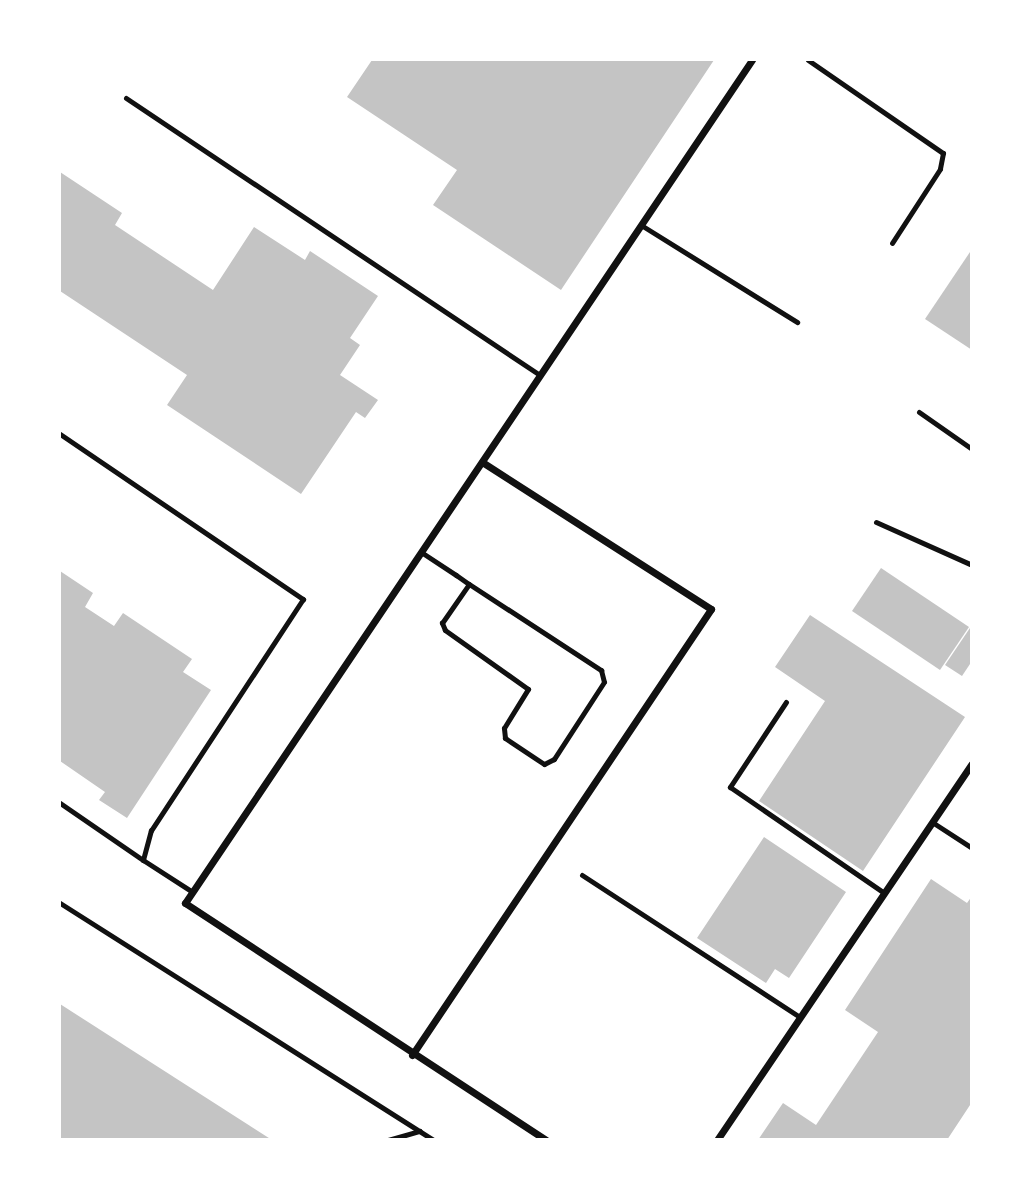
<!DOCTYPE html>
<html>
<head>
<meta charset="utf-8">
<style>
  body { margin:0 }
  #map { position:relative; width:1031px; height:1199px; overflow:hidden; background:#fff; font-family:"Playfair Display",serif }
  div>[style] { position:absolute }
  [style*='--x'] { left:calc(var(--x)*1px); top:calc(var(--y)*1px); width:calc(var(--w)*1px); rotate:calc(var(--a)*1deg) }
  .building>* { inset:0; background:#c4c4c4 }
  .service>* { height:5px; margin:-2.5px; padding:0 2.5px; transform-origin:2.5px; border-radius:2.5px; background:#111 }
  .minor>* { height:7px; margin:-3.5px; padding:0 3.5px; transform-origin:3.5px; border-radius:3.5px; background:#111 }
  span { translate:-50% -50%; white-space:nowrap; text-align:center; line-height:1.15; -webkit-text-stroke:7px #fff; paint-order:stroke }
  .frame { position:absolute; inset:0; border:61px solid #fff; pointer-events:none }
</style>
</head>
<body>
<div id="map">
  <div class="building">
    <div style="clip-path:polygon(372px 60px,714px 60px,561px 290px,433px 205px,457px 170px,347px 97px)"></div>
    <div style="clip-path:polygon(60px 172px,122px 213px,115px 225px,213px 290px,254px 227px,305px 260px,310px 251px,378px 296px,350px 338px,360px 345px,340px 375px,378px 400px,365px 418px,356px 412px,301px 494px,167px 405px,187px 375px,60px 291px)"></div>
    <div style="clip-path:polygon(972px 249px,972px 350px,925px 319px)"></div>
    <div style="clip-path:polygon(881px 568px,969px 627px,940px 670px,852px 611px)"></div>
    <div style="clip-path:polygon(60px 571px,93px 593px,85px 607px,114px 626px,123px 613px,192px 659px,183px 672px,211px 690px,127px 818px,99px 800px,105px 792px,60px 761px)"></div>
    <div style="clip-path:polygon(810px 615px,965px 717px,863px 871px,759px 801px,825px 701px,775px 667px)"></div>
    <div style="clip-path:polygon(972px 625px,972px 661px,962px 676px,945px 665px)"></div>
    <div style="clip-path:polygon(764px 837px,846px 892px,789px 978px,775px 969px,766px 983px,697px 938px)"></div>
    <div style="clip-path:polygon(931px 879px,967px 903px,972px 896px,972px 1102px,947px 1140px,758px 1140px,783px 1103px,816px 1125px,878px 1032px,845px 1010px)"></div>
    <div style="clip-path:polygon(60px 1004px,272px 1140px,60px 1140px)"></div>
  </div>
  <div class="service">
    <div style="--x:808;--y:60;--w:164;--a:34.6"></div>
    <div style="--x:943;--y:153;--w:16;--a:101"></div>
    <div style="--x:940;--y:169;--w:88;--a:123"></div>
    <div style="--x:126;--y:98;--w:498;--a:33.8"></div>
    <div style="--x:641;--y:225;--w:184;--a:31.9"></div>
    <div style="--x:919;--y:412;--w:65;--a:34.9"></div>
    <div style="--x:60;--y:434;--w:294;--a:34.2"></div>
    <div style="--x:303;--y:599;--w:277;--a:123.3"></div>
    <div style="--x:151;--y:830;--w:31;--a:105"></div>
    <div style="--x:143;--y:860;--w:57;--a:32.9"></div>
    <div style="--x:876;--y:522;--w:105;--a:24.1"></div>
    <div style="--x:421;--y:552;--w:42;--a:33.3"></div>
    <div style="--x:456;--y:575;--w:16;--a:35"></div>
    <div style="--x:469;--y:584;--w:158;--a:33.1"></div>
    <div style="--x:601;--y:670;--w:12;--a:76"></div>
    <div style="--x:604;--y:682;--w:92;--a:123"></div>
    <div style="--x:554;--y:759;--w:11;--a:153"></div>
    <div style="--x:544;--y:764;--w:47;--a:-146.3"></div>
    <div style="--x:505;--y:738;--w:10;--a:-96"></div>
    <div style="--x:504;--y:728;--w:46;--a:-58.4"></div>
    <div style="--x:528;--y:689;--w:102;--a:-144.6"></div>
    <div style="--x:445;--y:630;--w:8;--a:-113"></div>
    <div style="--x:442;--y:623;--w:47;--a:-55.3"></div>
    <div style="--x:786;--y:702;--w:102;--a:123.4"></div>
    <div style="--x:730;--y:787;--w:187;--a:34.5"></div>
    <div style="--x:60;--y:803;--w:101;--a:34.5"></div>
    <div style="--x:932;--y:822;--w:48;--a:33"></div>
    <div style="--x:582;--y:875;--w:260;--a:33.1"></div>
    <div style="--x:60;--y:903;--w:443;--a:32.4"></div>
    <div style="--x:388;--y:1140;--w:33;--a:-16"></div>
  </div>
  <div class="minor">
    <div style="--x:412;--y:1055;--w:537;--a:-56.16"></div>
    <div style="--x:711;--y:609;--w:272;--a:-147.3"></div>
    <div style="--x:546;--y:1140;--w:432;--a:-146.7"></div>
    <div style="--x:185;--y:903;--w:1016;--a:-56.08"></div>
    <div style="--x:717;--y:1140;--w:454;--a:-55.9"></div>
  </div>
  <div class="frame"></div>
</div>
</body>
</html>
